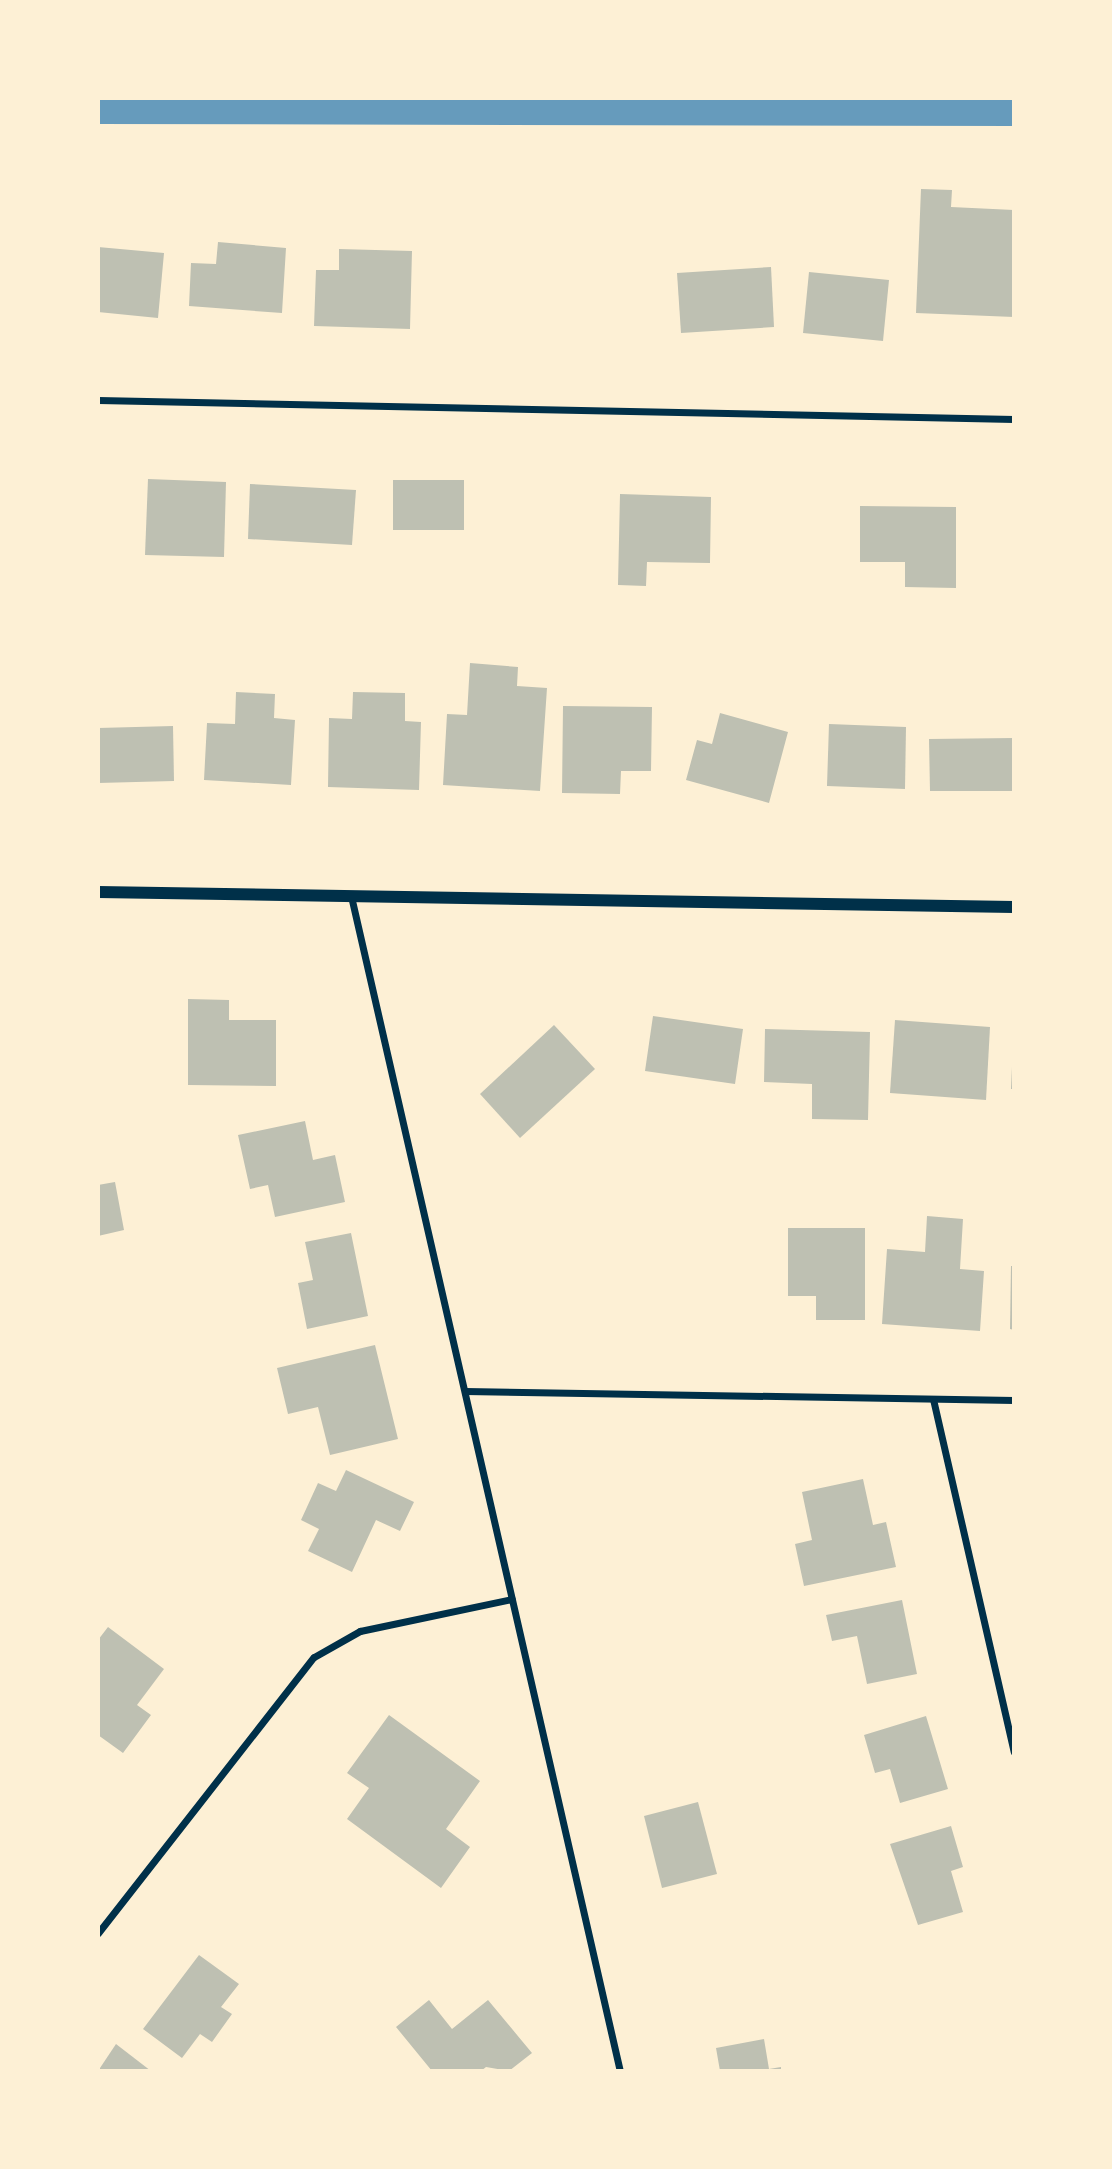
<!DOCTYPE html>
<html>
<head>
<meta charset="utf-8">
<style>
  body { margin:0 }
  #map { position:relative; width:1112px; height:2169px; overflow:hidden; background:#fdf0d5; font-family:"Asap Condensed",sans-serif }
  div>[style] { position:absolute }
  [style*='--x'] { left:calc(var(--x)*1px); top:calc(var(--y)*1px); width:calc(var(--w)*1px); rotate:calc(var(--a)*1deg) }
  .water>* { inset:0; background:#669bbc }
  .building>* { inset:0; background:#bec0b2 }
  .minor>* { height:7px; margin:-3.5px; padding:0 3.5px; transform-origin:3.5px; border-radius:3.5px; background:#003049 }
  .tertiary>* { height:12px; margin:-6px; padding:0 6px; transform-origin:6px; border-radius:6px; background:#003049 }
  span { translate:-50% -50%; white-space:nowrap; text-align:center; line-height:1.15; -webkit-text-stroke:7px #fdf0d5; paint-order:stroke }
  .frame { position:absolute; inset:0; border:100px solid #fdf0d5; pointer-events:none }
</style>
</head>
<body>
<div id="map">
  <div class="water">
    <div style="clip-path:polygon(98px 98px,1014px 98px,1014px 126px,98px 124px)"></div>
  </div>
  <div class="building">
    <div style="clip-path:polygon(921px 189px,952px 190px,951px 207px,1014px 210px,1014px 317px,916px 313px)"></div>
    <div style="clip-path:polygon(218px 242px,286px 248px,282px 313px,189px 306px,191px 263px,216px 264px)"></div>
    <div style="clip-path:polygon(98px 247px,164px 253px,158px 318px,98px 312px)"></div>
    <div style="clip-path:polygon(339px 249px,412px 251px,410px 329px,314px 326px,316px 270px,339px 270px)"></div>
    <div style="clip-path:polygon(771px 267px,774px 327px,681px 333px,677px 273px)"></div>
    <div style="clip-path:polygon(809px 272px,889px 280px,883px 341px,803px 333px)"></div>
    <div style="clip-path:polygon(148px 479px,226px 482px,224px 557px,145px 555px)"></div>
    <div style="clip-path:polygon(393px 480px,464px 480px,464px 530px,393px 530px)"></div>
    <div style="clip-path:polygon(250px 484px,356px 490px,352px 545px,248px 539px)"></div>
    <div style="clip-path:polygon(620px 494px,711px 497px,710px 563px,647px 562px,646px 586px,618px 585px)"></div>
    <div style="clip-path:polygon(860px 506px,956px 507px,956px 588px,905px 587px,905px 562px,860px 562px)"></div>
    <div style="clip-path:polygon(470px 663px,518px 667px,517px 686px,547px 688px,540px 791px,443px 785px,447px 714px,467px 715px)"></div>
    <div style="clip-path:polygon(236px 692px,275px 694px,274px 718px,295px 720px,291px 785px,204px 780px,207px 723px,235px 724px)"></div>
    <div style="clip-path:polygon(353px 692px,405px 693px,405px 721px,421px 722px,419px 790px,328px 787px,329px 718px,352px 719px)"></div>
    <div style="clip-path:polygon(563px 706px,652px 707px,651px 771px,621px 771px,620px 794px,562px 793px)"></div>
    <div style="clip-path:polygon(720px 713px,788px 732px,769px 803px,686px 780px,697px 740px,712px 744px)"></div>
    <div style="clip-path:polygon(829px 724px,906px 727px,905px 789px,827px 786px)"></div>
    <div style="clip-path:polygon(173px 726px,174px 781px,98px 783px,98px 728px)"></div>
    <div style="clip-path:polygon(1014px 738px,1014px 791px,930px 791px,929px 739px)"></div>
    <div style="clip-path:polygon(188px 999px,229px 1000px,229px 1020px,276px 1020px,276px 1086px,188px 1085px)"></div>
    <div style="clip-path:polygon(653px 1016px,743px 1029px,735px 1084px,645px 1071px)"></div>
    <div style="clip-path:polygon(895px 1020px,990px 1027px,986px 1100px,890px 1093px)"></div>
    <div style="clip-path:polygon(554px 1025px,595px 1069px,520px 1138px,480px 1094px)"></div>
    <div style="clip-path:polygon(765px 1029px,870px 1032px,868px 1120px,812px 1119px,812px 1084px,764px 1082px)"></div>
    <div style="clip-path:polygon(1012px 1067px,1014px 1067px,1014px 1089px,1011px 1089px)"></div>
    <div style="clip-path:polygon(305px 1121px,313px 1160px,335px 1155px,345px 1202px,275px 1217px,268px 1185px,250px 1189px,238px 1135px)"></div>
    <div style="clip-path:polygon(115px 1182px,124px 1230px,98px 1236px,98px 1185px)"></div>
    <div style="clip-path:polygon(927px 1216px,963px 1219px,960px 1269px,984px 1271px,980px 1331px,882px 1324px,887px 1249px,925px 1252px)"></div>
    <div style="clip-path:polygon(788px 1228px,865px 1228px,865px 1320px,816px 1320px,816px 1296px,788px 1296px)"></div>
    <div style="clip-path:polygon(351px 1233px,368px 1316px,307px 1329px,298px 1283px,313px 1280px,305px 1242px)"></div>
    <div style="clip-path:polygon(1011px 1266px,1014px 1266px,1014px 1330px,1010px 1329px)"></div>
    <div style="clip-path:polygon(375px 1345px,398px 1439px,330px 1455px,318px 1407px,288px 1414px,277px 1368px)"></div>
    <div style="clip-path:polygon(346px 1470px,414px 1502px,400px 1531px,376px 1520px,352px 1572px,308px 1551px,319px 1529px,301px 1520px,318px 1483px,336px 1491px)"></div>
    <div style="clip-path:polygon(863px 1479px,873px 1525px,886px 1522px,896px 1567px,804px 1586px,795px 1544px,812px 1540px,802px 1492px)"></div>
    <div style="clip-path:polygon(902px 1600px,917px 1674px,867px 1684px,857px 1636px,832px 1641px,826px 1615px)"></div>
    <div style="clip-path:polygon(108px 1627px,164px 1669px,137px 1705px,151px 1715px,123px 1753px,98px 1735px,98px 1640px)"></div>
    <div style="clip-path:polygon(389px 1715px,480px 1781px,446px 1829px,470px 1847px,441px 1888px,347px 1819px,369px 1788px,347px 1773px)"></div>
    <div style="clip-path:polygon(926px 1716px,948px 1789px,900px 1803px,890px 1769px,875px 1773px,864px 1735px)"></div>
    <div style="clip-path:polygon(698px 1802px,717px 1874px,662px 1888px,644px 1816px)"></div>
    <div style="clip-path:polygon(951px 1826px,963px 1867px,951px 1871px,963px 1912px,918px 1925px,890px 1844px)"></div>
    <div style="clip-path:polygon(199px 1955px,239px 1984px,221px 2007px,232px 2014px,212px 2042px,200px 2034px,182px 2058px,143px 2029px)"></div>
    <div style="clip-path:polygon(429px 2000px,452px 2029px,488px 2000px,532px 2053px,509px 2071px,486px 2067px,481px 2071px,432px 2071px,396px 2027px)"></div>
    <div style="clip-path:polygon(764px 2039px,769px 2069px,781px 2067px,781px 2071px,720px 2071px,716px 2048px)"></div>
    <div style="clip-path:polygon(116px 2044px,151px 2071px,98px 2071px)"></div>
  </div>
  <div class="minor">
    <div style="--x:98;--y:400;--w:916;--a:1.19"></div>
    <div style="--x:351;--y:896;--w:1205;--a:77.11"></div>
    <div style="--x:465;--y:1391;--w:549;--a:0.94"></div>
    <div style="--x:933;--y:1399;--w:362;--a:77.1"></div>
    <div style="--x:98;--y:1933;--w:350;--a:-52"></div>
    <div style="--x:314;--y:1657;--w:53;--a:-29.5"></div>
    <div style="--x:360;--y:1631;--w:155;--a:-11.9"></div>
  </div>
  <div class="tertiary">
    <div style="--x:98;--y:892;--w:916;--a:0.94"></div>
  </div>
  <div class="frame"></div>
</div>
</body>
</html>
